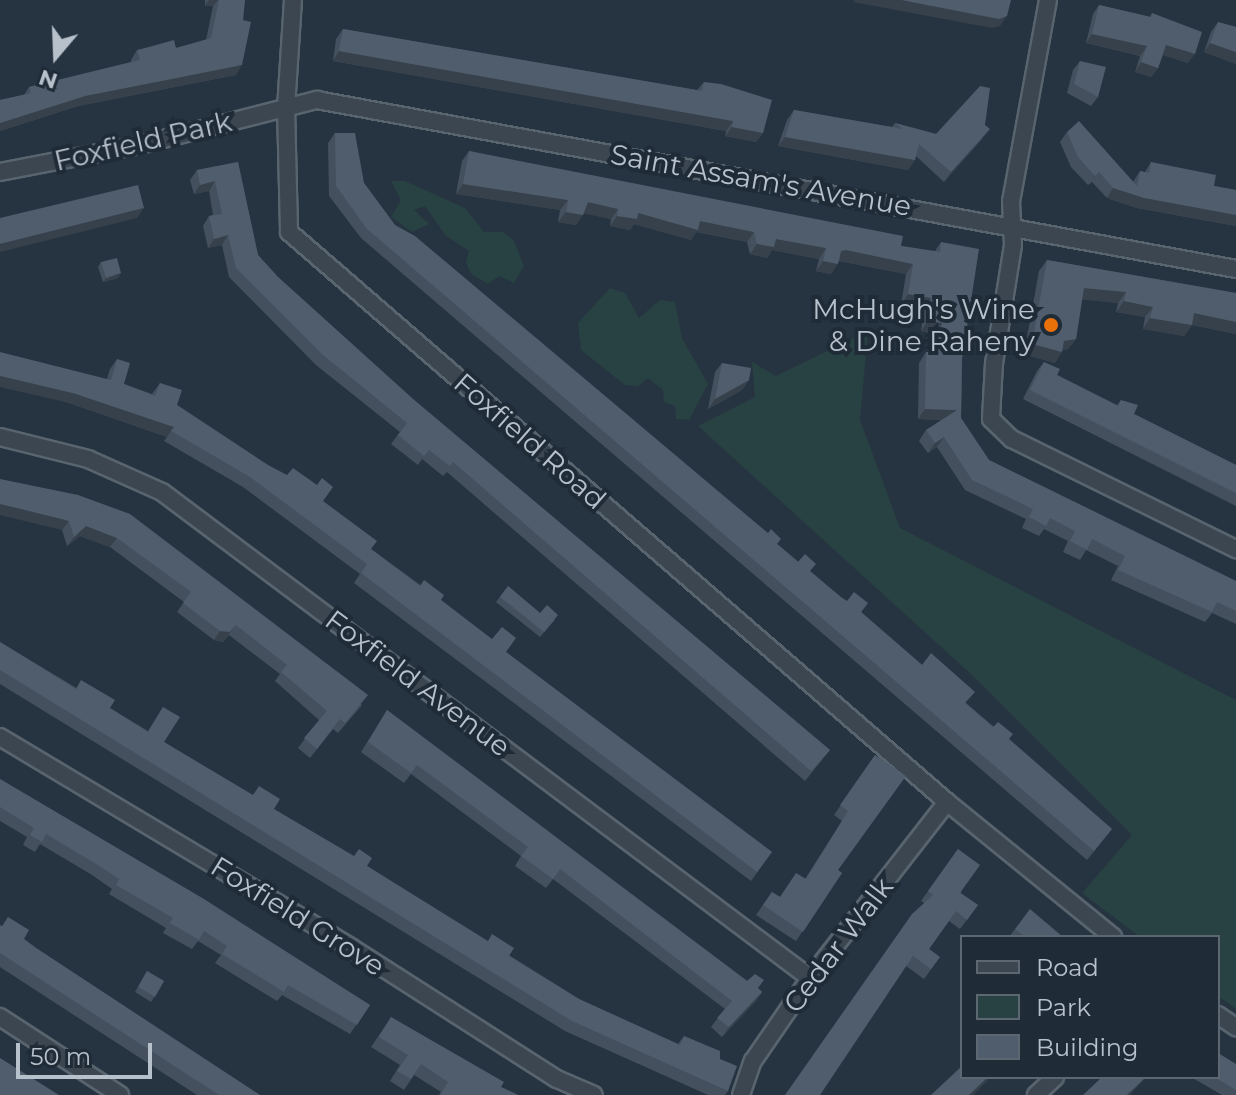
<!DOCTYPE html>
<html>
<head>
<meta charset="utf-8">
<style>
  body { margin:0 }
  #map { position:relative; width:1236px; height:1095px; overflow:hidden; background:#263441; font-family:Montserrat,sans-serif }
  div>[style] { position:absolute }
  [style*='--x'] { left:calc(var(--x)*1px); top:calc(var(--y)*1px); width:calc(var(--w)*1px); rotate:calc(var(--a)*1deg) }
  .green>* { inset:0; background:#284142 }
  .roads { filter:drop-shadow(2px 0 #58646e) drop-shadow(-2px 0 #58646e) drop-shadow(0 2px #58646e) drop-shadow(0 -2px #58646e) }
  .street>* { height:16px; margin:-8px; padding:0 8px; transform-origin:8px; border-radius:8px; background:#3b4651 }
  .wall>* { inset:0; background:#44505d }
  .shaded-wall>* { inset:0; background:#37414c }
  .building>* { inset:0; background:#4f5d6c }
  .dots>* { width:22px; height:22px; translate:-50% -50%; box-sizing:border-box; border:4px solid #1f2b37; border-radius:50% }
  span { translate:-50% -50%; white-space:nowrap; text-align:center; line-height:1.15; -webkit-text-stroke:8px #1f2b37; paint-order:stroke }
  .street-label { font-size:28px; color:#b7c1cb }
  .poi-label { font-size:28px; color:#b7c1cb }
  .right { translate:-100% -50%; text-align:right }
  .legend { position:absolute; left:960px; top:935px; width:260px; height:144px; box-sizing:border-box; background:#1f2b37; border:2px solid #5c6772; margin:0; padding:10px 14px; list-style:none; font-size:24px; color:#b7c1cb }
  .legend li { display:flex; align-items:center; gap:16px; height:40px }
  .legend b { width:40px; border:2px solid #5c6772 }
  .north { position:absolute; left:16px; top:16px; width:80px; height:80px; -webkit-text-stroke:6px #1f2b37; paint-order:stroke; rotate:199deg; font-size:22px; font-weight:700; line-height:32px; text-align:center; color:#b7c1cb }
  .north::after { content:''; display:block; margin:auto; width:28px; height:36px; background:#b7c1cb; clip-path:polygon(50% 0,100% 100%,50% 72%,0 100%) }
  .scale { position:absolute; left:16px; top:1043px; width:136px; height:36px; box-sizing:border-box; border:4px solid #b7c1cb; border-top:0; padding-left:10px; font-size:24px; line-height:28px; white-space:nowrap; color:#b7c1cb; -webkit-text-stroke:6px #1f2b37; paint-order:stroke }
</style>
</head>
<body>
<div id="map">
  <div class="green">
    <div style="clip-path:polygon(391px 181px,405px 181px,465px 208px,484px 232px,503px 232px,514px 241px,524px 266px,514px 283px,499px 276px,488px 284px,471px 274px,466px 262px,469px 251px,446px 236px,425px 206px,414px 210px,429px 224px,412px 232px,391px 217px,401px 200px)"></div>
    <div style="clip-path:polygon(610px 288px,625px 293px,639px 318px,660px 300px,675px 302px,682px 338px,708px 384px,689px 420px,676px 419px,675px 406px,664px 402px,663px 390px,648px 378px,638px 386px,625px 385px,581px 350px,578px 323px)"></div>
    <div style="clip-path:polygon(868px 331px,860px 420px,900px 528px,1236px 700px,1236px 1009px,1218px 996px,1218px 937px,1140px 937px,1082px 893px,1132px 835px,973px 676px,698px 426px,755px 397px,752px 362px,776px 376px)"></div>
  </div>
  <div class="roads">
    <div class="street">
      <div style="--x:293;--y:0;--w:107;--a:93.7"></div>
      <div style="--x:286;--y:107;--w:125;--a:88.6"></div>
      <div style="--x:289;--y:232;--w:871;--a:40.9"></div>
      <div style="--x:947;--y:802;--w:214;--a:39.1"></div>
      <div style="--x:1048;--y:0;--w:204;--a:100.4"></div>
      <div style="--x:1011;--y:201;--w:44;--a:87.4"></div>
      <div style="--x:1013;--y:245;--w:120;--a:99.1"></div>
      <div style="--x:994;--y:363;--w:56;--a:93.1"></div>
      <div style="--x:991;--y:419;--w:29;--a:44"></div>
      <div style="--x:1012;--y:439;--w:250;--a:26.2"></div>
      <div style="--x:0;--y:172;--w:143;--a:-10.9"></div>
      <div style="--x:140;--y:145;--w:183;--a:-14.3"></div>
      <div style="--x:317;--y:100;--w:934;--a:10.42"></div>
      <div style="--x:0;--y:437;--w:91;--a:14"></div>
      <div style="--x:88;--y:459;--w:81;--a:24"></div>
      <div style="--x:162;--y:492;--w:810;--a:36.87"></div>
      <div style="--x:0;--y:737;--w:410;--a:30.9"></div>
      <div style="--x:352;--y:948;--w:243;--a:32.6"></div>
      <div style="--x:557;--y:1079;--w:40;--a:23.4"></div>
      <div style="--x:1218;--y:1015;--w:22;--a:34"></div>
      <div style="--x:0;--y:1017;--w:143;--a:33"></div>
      <div style="--x:741;--y:1095;--w:36;--a:-71"></div>
      <div style="--x:753;--y:1061;--w:101;--a:-55.5"></div>
      <div style="--x:810;--y:978;--w:223;--a:-52.1"></div>
      <div style="--x:1036;--y:1095;--w:26;--a:-43"></div>
    </div>
  </div>
  <div class="wall">
    <div style="clip-path:polygon(205px 0,245px 0,236px 75px,78px 106px,0 131px,0 100px,24px 95px,29px 87px,131px 62px,131px 60px,137px 50px,176px 48px,206px 40px,213px 6px,205px 6px)"></div>
    <div style="clip-path:polygon(1099px 5px,1150px 17px,1152px 13px,1188px 63px,1163px 55px,1158px 68px,1151px 77px,1135px 72px,1140px 56px,1086px 43px,1093px 14px)"></div>
    <div style="clip-path:polygon(1218px 22px,1236px 27px,1236px 64px,1204px 52px,1211px 32px)"></div>
    <div style="clip-path:polygon(343px 29px,697px 90px,704px 82px,763px 133px,756px 142px,725px 136px,726px 131px,333px 61px,336px 39px)"></div>
    <div style="clip-path:polygon(1080px 61px,1098px 97px,1091px 106px,1067px 93px,1073px 70px)"></div>
    <div style="clip-path:polygon(794px 110px,892px 127px,895px 123px,936px 134px,983px 138px,944px 182px,916px 156px,915px 160px,908px 170px,778px 146px,787px 120px)"></div>
    <div style="clip-path:polygon(1067px 132px,1133px 182px,1140px 171px,1145px 172px,1151px 162px,1214px 186px,1236px 190px,1236px 226px,1137px 208px,1107px 198px,1092px 182px,1088px 185px,1071px 167px,1060px 142px)"></div>
    <div style="clip-path:polygon(335px 133px,364px 183px,395px 225px,842px 598px,847px 601px,868px 603px,861px 612px,1112px 829px,1087px 860px,361px 238px,329px 196px,328px 143px)"></div>
    <div style="clip-path:polygon(469px 151px,901px 246px,935px 251px,941px 242px,962px 359px,961px 418px,989px 460px,1236px 581px,1236px 624px,1212px 613px,1205px 622px,1111px 580px,1118px 566px,1086px 550px,1080px 560px,1063px 552px,1068px 541px,1044px 529px,1039px 536px,1022px 528px,1026px 519px,965px 490px,937px 447px,928px 453px,919px 441px,926px 430px,942px 420px,918px 419px,919px 363px,926px 352px,932px 352px,935px 334px,921px 331px,924px 308px,901px 305px,906px 274px,839px 261px,831px 274px,816px 271px,819px 259px,772px 250px,767px 258px,750px 254px,747px 242px,696px 232px,691px 240px,634px 224px,630px 230px,610px 226px,611px 219px,584px 213px,576px 225px,558px 222px,560px 210px,456px 194px,462px 161px)"></div>
    <div style="clip-path:polygon(238px 162px,258px 255px,278px 277px,413px 399px,830px 750px,805px 781px,447px 472px,443px 476px,422px 459px,418px 465px,391px 444px,400px 432px,316px 365px,229px 277px,222px 245px,208px 248px,203px 226px,209px 216px,213px 215px,209px 191px,194px 194px,190px 180px,197px 170px)"></div>
    <div style="clip-path:polygon(1047px 260px,1236px 293px,1236px 334px,1192px 325px,1184px 336px,1143px 329px,1145px 317px,1116px 312px,1118px 303px,1082px 299px,1076px 339px,1068px 349px,1062px 350px,1055px 363px,1024px 354px,1039px 271px)"></div>
    <div style="clip-path:polygon(101px 262px,118px 278px,103px 282px,98px 267px)"></div>
    <div style="clip-path:polygon(117px 359px,124px 384px,152px 394px,160px 383px,177px 405px,323px 501px,371px 549px,441px 600px,506px 652px,772px 852px,751px 881px,354px 583px,360px 574px,243px 487px,164px 441px,167px 437px,69px 403px,107px 379px,110px 369px)"></div>
    <div style="clip-path:polygon(1044px 362px,1057px 375px,1117px 405px,1121px 400px,1134px 414px,1236px 465px,1236px 506px,1023px 399px,1037px 371px)"></div>
    <div style="clip-path:polygon(722px 363px,749px 380px,742px 390px,708px 409px,715px 372px)"></div>
    <div style="clip-path:polygon(78px 495px,362px 705px,338px 733px,333px 729px,310px 758px,298px 748px,319px 720px,275px 681px,280px 674px,229px 635px,223px 642px,214px 640px,177px 612px,184px 602px,110px 547px,80px 536px,67px 546px,62px 530px)"></div>
    <div style="clip-path:polygon(508px 586px,540px 613px,555px 620px,540px 637px,496px 602px)"></div>
    <div style="clip-path:polygon(0 642px,148px 731px,163px 707px,164px 742px,367px 866px,579px 999px,678px 1044px,684px 1036px,720px 1059px,728px 1091px,725px 1095px,708px 1095px,565px 1031px,0 684px)"></div>
    <div style="clip-path:polygon(387px 710px,762px 992px,756px 1001px,722px 1037px,711px 1027px,725px 1009px,553px 879px,546px 888px,515px 866px,521px 856px,411px 774px,404px 783px,361px 752px)"></div>
    <div style="clip-path:polygon(875px 755px,838px 870px,842px 873px,796px 941px,756px 915px,772px 892px,780px 897px,805px 879px,842px 821px,834px 815px)"></div>
    <div style="clip-path:polygon(0 779px,370px 1005px,350px 1034px,282px 995px,277px 1001px,215px 963px,221px 955px,198px 941px,192px 949px,163px 933px,166px 928px,109px 894px,112px 889px,92px 875px,40px 844px,35px 852px,23px 845px,27px 837px,0 821px)"></div>
    <div style="clip-path:polygon(958px 849px,961px 893px,978px 905px,960px 929px,949px 921px,929px 949px,940px 957px,924px 979px,906px 966px,924px 903px,921px 901px)"></div>
    <div style="clip-path:polygon(8px 917px,24px 939px,36px 948px,260px 1095px,197px 1095px,0 967px,0 925px,2px 926px)"></div>
    <div style="clip-path:polygon(1015px 929px,1063px 937px,1009px 937px)"></div>
    <div style="clip-path:polygon(147px 971px,164px 981px,151px 1002px,135px 992px)"></div>
    <div style="clip-path:polygon(391px 1017px,501px 1087px,518px 1095px,439px 1095px,441px 1092px,414px 1075px,404px 1090px,390px 1081px,400px 1065px,371px 1047px)"></div>
    <div style="clip-path:polygon(1236px 1064px,1236px 1095px,1222px 1095px,1191px 1077px,1218px 1077px)"></div>
  </div>
  <div class="shaded-wall">
    <div style="clip-path:polygon(209px 0,218px 0,213px 6px,205px 6px)"></div>
    <div style="clip-path:polygon(855px 0,901px 0,1007px 16px,1000px 26px,992px 28px,853px 2px)"></div>
    <div style="clip-path:polygon(1092px 34px,1147px 46px,1140px 56px,1086px 43px)"></div>
    <div style="clip-path:polygon(1210px 43px,1236px 52px,1236px 64px,1204px 52px)"></div>
    <div style="clip-path:polygon(1166px 45px,1195px 54px,1188px 63px,1160px 54px)"></div>
    <div style="clip-path:polygon(339px 51px,733px 121px,726px 131px,333px 61px)"></div>
    <div style="clip-path:polygon(1141px 62px,1158px 68px,1151px 77px,1135px 72px)"></div>
    <div style="clip-path:polygon(242px 65px,236px 75px,78px 106px,0 131px,0 123px,85px 96px)"></div>
    <div style="clip-path:polygon(732px 127px,763px 133px,756px 142px,725px 136px)"></div>
    <div style="clip-path:polygon(990px 129px,983px 138px,944px 182px,951px 172px)"></div>
    <div style="clip-path:polygon(785px 137px,915px 160px,908px 170px,778px 146px)"></div>
    <div style="clip-path:polygon(215px 181px,209px 191px,194px 194px,200px 185px)"></div>
    <div style="clip-path:polygon(463px 184px,568px 200px,560px 210px,456px 194px)"></div>
    <div style="clip-path:polygon(1113px 188px,1236px 215px,1236px 226px,1137px 208px,1107px 198px)"></div>
    <div style="clip-path:polygon(588px 202px,618px 209px,611px 219px,581px 213px)"></div>
    <div style="clip-path:polygon(144px 208px,137px 218px,0 252px,0 244px)"></div>
    <div style="clip-path:polygon(566px 212px,583px 215px,576px 225px,558px 222px)"></div>
    <div style="clip-path:polygon(638px 213px,700px 221px,754px 232px,747px 242px,696px 232px,691px 240px,634px 224px,630px 230px,610px 226px,617px 216px)"></div>
    <div style="clip-path:polygon(228px 235px,222px 245px,208px 248px,214px 239px)"></div>
    <div style="clip-path:polygon(776px 239px,826px 248px,819px 259px,772px 250px,767px 258px,750px 254px,757px 244px)"></div>
    <div style="clip-path:polygon(846px 250px,913px 264px,906px 274px,839px 261px,841px 251px)"></div>
    <div style="clip-path:polygon(823px 261px,838px 264px,831px 274px,816px 271px)"></div>
    <div style="clip-path:polygon(121px 273px,118px 278px,103px 282px,106px 278px)"></div>
    <div style="clip-path:polygon(1084px 288px,1126px 292px,1118px 303px,1077px 299px)"></div>
    <div style="clip-path:polygon(908px 294px,931px 298px,924px 308px,901px 305px)"></div>
    <div style="clip-path:polygon(1124px 301px,1153px 307px,1145px 317px,1116px 312px)"></div>
    <div style="clip-path:polygon(1194px 313px,1236px 322px,1236px 334px,1187px 324px)"></div>
    <div style="clip-path:polygon(1150px 318px,1192px 325px,1184px 336px,1143px 329px)"></div>
    <div style="clip-path:polygon(928px 321px,942px 323px,935px 334px,921px 331px)"></div>
    <div style="clip-path:polygon(1076px 339px,1068px 349px,1058px 351px,1062px 352px,1055px 363px,1024px 354px,1032px 344px)"></div>
    <div style="clip-path:polygon(0 376px,76px 394px,174px 427px,167px 437px,69px 403px,0 387px)"></div>
    <div style="clip-path:polygon(749px 380px,742px 390px,708px 409px,715px 399px)"></div>
    <div style="clip-path:polygon(925px 409px,957px 410px,950px 420px,918px 419px)"></div>
    <div style="clip-path:polygon(944px 437px,937px 447px,928px 453px,935px 443px)"></div>
    <div style="clip-path:polygon(0 504px,69px 521px,62px 530px,0 515px)"></div>
    <div style="clip-path:polygon(86px 526px,117px 538px,110px 547px,80px 536px,67px 546px,74px 537px)"></div>
    <div style="clip-path:polygon(236px 625px,223px 642px,214px 640px,220px 631px)"></div>
    <div style="clip-path:polygon(762px 992px,756px 1001px,722px 1037px,729px 1027px)"></div>
    <div style="clip-path:polygon(988px 1077px,991px 1077px,973px 1095px,969px 1095px)"></div>
    <div style="clip-path:polygon(1144px 1079px,1130px 1095px,1127px 1095px)"></div>
  </div>
  <div class="building">
    <div style="clip-path:polygon(219px 0,245px 0,243px 20px,251px 22px,242px 65px,85px 96px,0 123px,0 100px,31px 93px,29px 87px,140px 60px,137px 50px,149px 47px,174px 40px,176px 48px,211px 38px)"></div>
    <div style="clip-path:polygon(901px 0,1011px 0,1007px 16px,999px 19px)"></div>
    <div style="clip-path:polygon(1099px 5px,1151px 17px,1152px 13px,1202px 32px,1195px 54px,1166px 45px,1158px 68px,1141px 62px,1147px 46px,1092px 34px)"></div>
    <div style="clip-path:polygon(1218px 22px,1236px 27px,1236px 52px,1210px 43px)"></div>
    <div style="clip-path:polygon(343px 29px,702px 91px,704px 82px,721px 84px,772px 100px,763px 133px,732px 127px,733px 121px,339px 51px)"></div>
    <div style="clip-path:polygon(1080px 61px,1106px 67px,1098px 97px,1074px 84px)"></div>
    <div style="clip-path:polygon(980px 86px,990px 88px,985px 125px,990px 129px,951px 172px,919px 144px,915px 160px,785px 137px,794px 110px,903px 129px,895px 123px,936px 134px)"></div>
    <div style="clip-path:polygon(1079px 121px,1137px 186px,1140px 171px,1149px 173px,1151px 162px,1216px 175px,1214px 186px,1236px 190px,1236px 215px,1144px 198px,1113px 188px,1099px 172px,1095px 176px,1078px 157px,1067px 132px)"></div>
    <div style="clip-path:polygon(335px 133px,355px 133px,364px 183px,395px 225px,415px 236px,768px 533px,771px 529px,781px 539px,777px 544px,798px 562px,805px 554px,816px 564px,810px 571px,842px 598px,847px 601px,854px 592px,868px 603px,861px 612px,922px 665px,931px 653px,975px 692px,965px 703px,993px 727px,998px 722px,1013px 734px,1009px 739px,1112px 829px,1094px 851px,367px 229px,336px 186px)"></div>
    <div style="clip-path:polygon(469px 151px,903px 236px,901px 246px,940px 252px,941px 242px,979px 249px,962px 359px,961px 418px,989px 460px,1236px 581px,1236px 611px,1217px 602px,1212px 612px,1118px 570px,1125px 556px,1092px 539px,1087px 550px,1070px 541px,1075px 531px,1050px 518px,1046px 526px,1029px 517px,1033px 509px,972px 480px,944px 437px,935px 443px,926px 430px,957px 410px,925px 409px,926px 352px,938px 352px,942px 323px,928px 321px,931px 298px,908px 294px,913px 264px,846px 250px,841px 251px,838px 264px,823px 261px,826px 248px,776px 239px,774px 247px,757px 244px,754px 232px,700px 221px,698px 230px,638px 213px,637px 219px,617px 216px,618px 209px,588px 202px,583px 215px,566px 212px,568px 200px,463px 184px)"></div>
    <div style="clip-path:polygon(238px 162px,258px 255px,278px 277px,413px 399px,830px 750px,811px 771px,453px 462px,450px 466px,429px 450px,424px 456px,398px 435px,407px 423px,323px 355px,236px 268px,228px 235px,214px 239px,209px 216px,222px 214px,215px 181px,200px 185px,197px 170px)"></div>
    <div style="clip-path:polygon(138px 185px,144px 208px,0 244px,0 218px)"></div>
    <div style="clip-path:polygon(117px 258px,121px 273px,106px 278px,101px 262px)"></div>
    <div style="clip-path:polygon(1047px 260px,1236px 293px,1236px 322px,1194px 313px,1192px 325px,1150px 318px,1153px 307px,1124px 301px,1126px 292px,1084px 288px,1076px 339px,1064px 341px,1062px 352px,1032px 344px)"></div>
    <div style="clip-path:polygon(0 352px,111px 380px,117px 359px,130px 363px,124px 384px,155px 396px,160px 383px,182px 390px,177px 405px,266px 464px,287px 475px,293px 468px,317px 485px,322px 478px,333px 487px,323px 501px,377px 541px,371px 549px,420px 586px,424px 580px,444px 595px,441px 600px,492px 639px,502px 627px,516px 638px,506px 652px,772px 852px,757px 872px,361px 573px,367px 564px,250px 477px,171px 431px,174px 427px,76px 394px,0 376px)"></div>
    <div style="clip-path:polygon(1044px 362px,1060px 369px,1057px 375px,1118px 406px,1121px 400px,1138px 405px,1134px 414px,1236px 465px,1236px 493px,1030px 390px)"></div>
    <div style="clip-path:polygon(722px 363px,751px 368px,749px 380px,715px 399px)"></div>
    <div style="clip-path:polygon(0 479px,78px 495px,130px 514px,368px 695px,345px 723px,340px 719px,317px 749px,304px 738px,327px 711px,281px 672px,287px 665px,236px 625px,230px 632px,220px 631px,183px 603px,191px 592px,117px 538px,86px 526px,74px 537px,69px 521px,0 504px)"></div>
    <div style="clip-path:polygon(508px 586px,540px 613px,547px 605px,558px 615px,544px 632px,500px 597px)"></div>
    <div style="clip-path:polygon(0 642px,76px 689px,81px 680px,115px 700px,110px 708px,148px 732px,163px 707px,180px 717px,164px 742px,253px 795px,259px 786px,280px 799px,274px 809px,354px 856px,359px 849px,372px 858px,367px 866px,488px 941px,492px 934px,514px 948px,509px 956px,579px 999px,680px 1045px,684px 1036px,720px 1051px,720px 1059px,737px 1066px,728px 1091px,572px 1021px,0 670px)"></div>
    <div style="clip-path:polygon(387px 710px,747px 981px,755px 974px,764px 980px,758px 988px,762px 992px,729px 1027px,717px 1018px,732px 1001px,560px 869px,553px 879px,521px 856px,528px 847px,417px 765px,411px 773px,368px 742px)"></div>
    <div style="clip-path:polygon(875px 755px,906px 776px,838px 870px,842px 873px,803px 932px,763px 905px,772px 892px,780px 897px,796px 873px,806px 879px,848px 811px,840px 805px)"></div>
    <div style="clip-path:polygon(0 779px,204px 899px,370px 1005px,357px 1025px,288px 985px,284px 992px,222px 954px,227px 946px,204px 931px,199px 940px,170px 923px,173px 918px,116px 885px,119px 879px,98px 865px,46px 834px,42px 842px,30px 835px,34px 828px,0 807px)"></div>
    <div style="clip-path:polygon(958px 849px,980px 865px,960px 893px,978px 905px,967px 920px,956px 911px,929px 949px,940px 957px,931px 969px,913px 956px,820px 1095px,785px 1095px,912px 914px,933px 895px,928px 891px)"></div>
    <div style="clip-path:polygon(1030px 909px,1063px 937px,1025px 937px,1015px 929px)"></div>
    <div style="clip-path:polygon(8px 917px,29px 930px,24px 939px,36px 948px,260px 1095px,219px 1095px,0 953px,0 925px,2px 927px)"></div>
    <div style="clip-path:polygon(147px 971px,164px 981px,155px 997px,138px 987px)"></div>
    <div style="clip-path:polygon(391px 1017px,504px 1082px,501px 1087px,518px 1095px,440px 1095px,448px 1082px,421px 1064px,411px 1079px,397px 1071px,408px 1055px,379px 1037px)"></div>
    <div style="clip-path:polygon(1218px 1053px,1236px 1064px,1236px 1090px,1214px 1077px,1218px 1077px)"></div>
    <div style="clip-path:polygon(0 1058px,59px 1095px,0 1095px)"></div>
    <div style="clip-path:polygon(962px 1066px,962px 1077px,988px 1077px,969px 1095px,931px 1095px)"></div>
    <div style="clip-path:polygon(1102px 1077px,1142px 1077px,1144px 1079px,1127px 1095px,1083px 1095px)"></div>
  </div>
  <div class="dots">
    <div style="left:1051px;top:325px;background:#e8710a"></div>
  </div>
  <div class="street-label">
    <span style="left:143px;top:141px;rotate:-13deg">Foxfield Park</span>
    <span style="left:761px;top:180px;rotate:10deg">Saint Assam's Avenue</span>
    <span style="left:530px;top:441px;rotate:41deg">Foxfield Road</span>
    <span style="left:418px;top:683px;rotate:37deg">Foxfield Avenue</span>
    <span style="left:298px;top:916px;rotate:32deg">Foxfield Grove</span>
    <span style="left:838px;top:945px;rotate:-53deg">Cedar Walk</span>
  </div>
  <div class="poi-label">
    <span class="right" style="left:1035px;top:325px">McHugh's Wine<br>&amp; Dine Raheny</span>
  </div>
  <ul class="legend">
  <li><b style="height:10px;background:#3b4651"></b>Road</li>
  <li><b style="height:22px;background:#284142"></b>Park</li>
  <li><b style="height:22px;background:#4f5d6c"></b>Building</li>
  </ul>
  <div class="north">N</div>
  <div class="scale">50 m</div>
</div>
</body>
</html>
